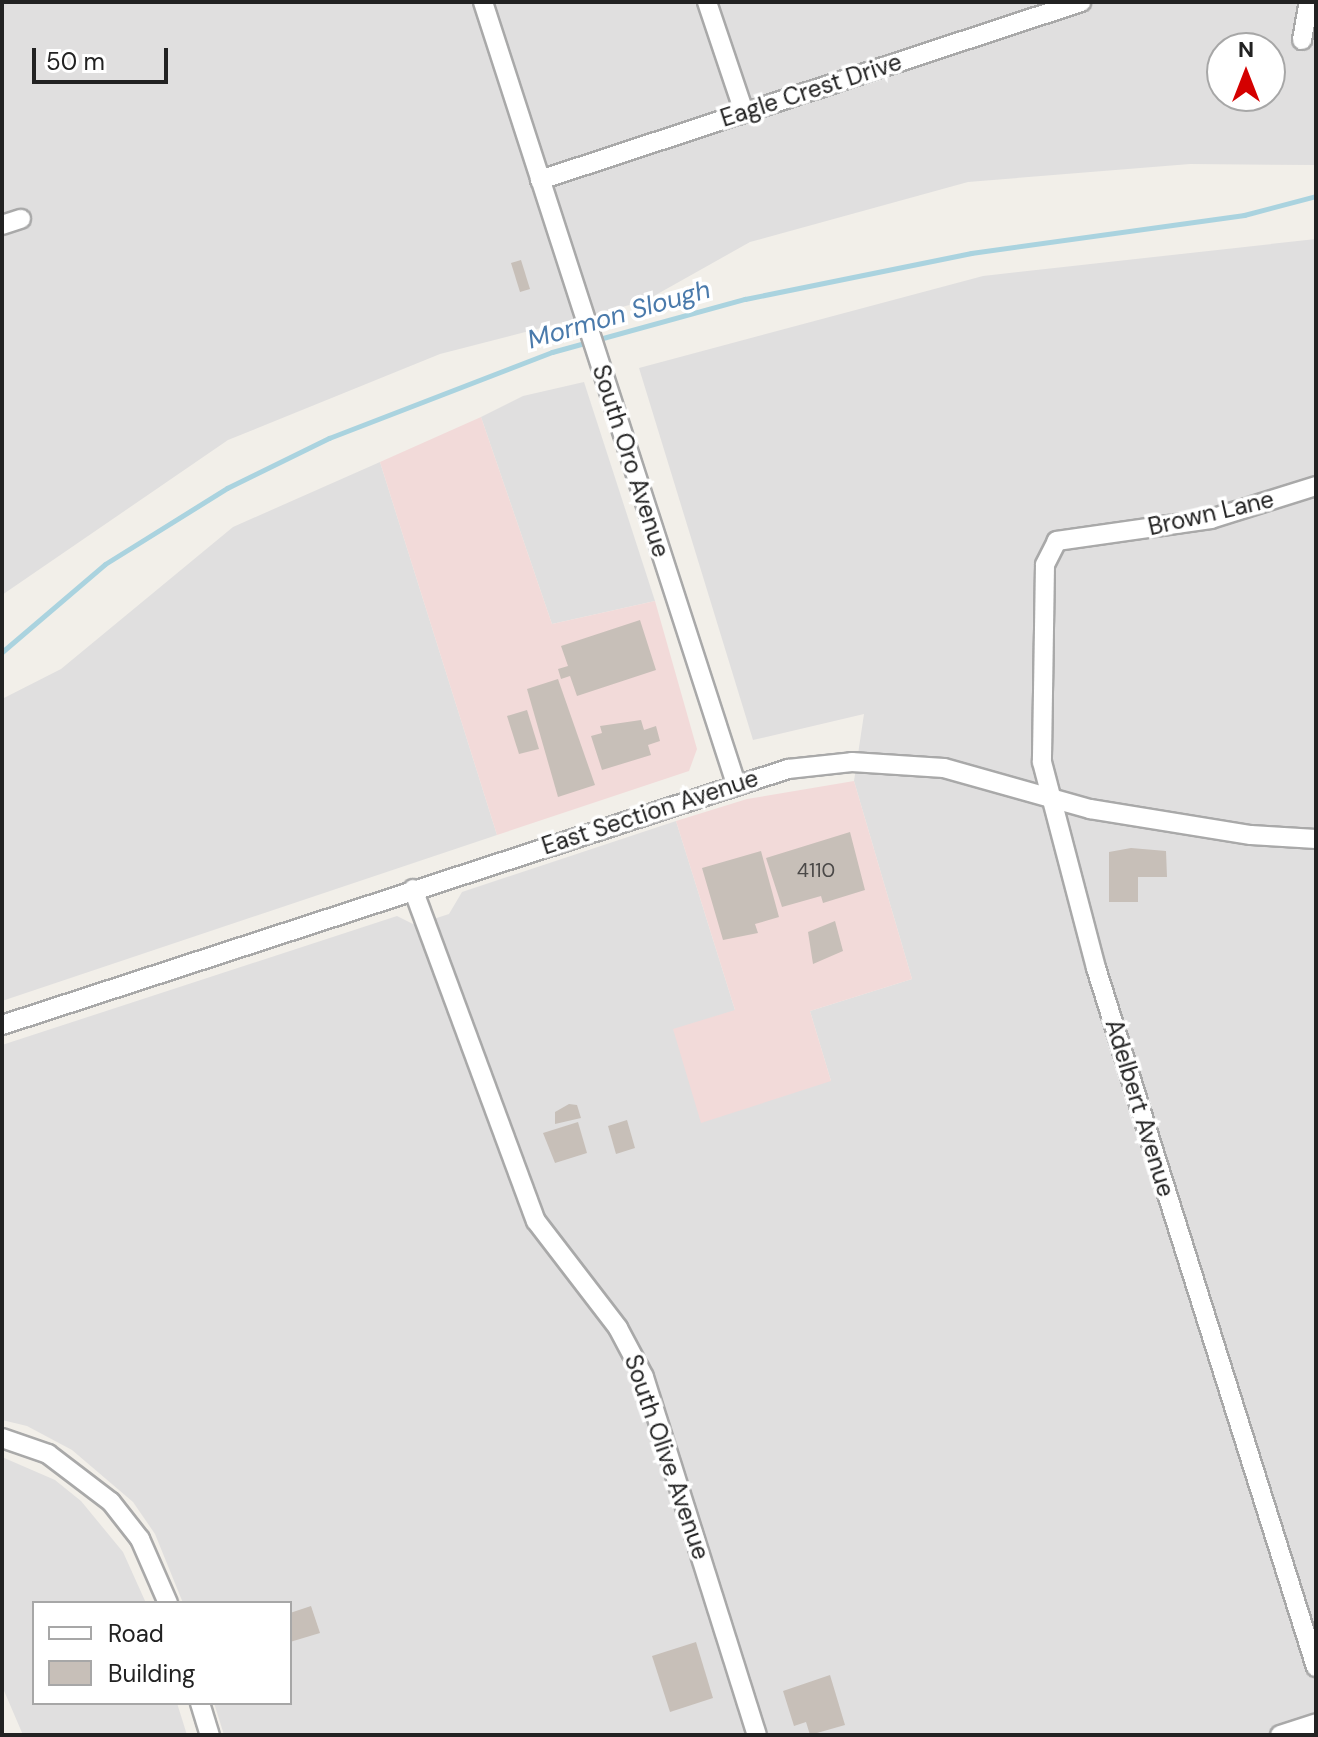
<!DOCTYPE html>
<html>
<head>
<meta charset="utf-8">
<style>
  body { margin:0 }
  #map { position:relative; width:1318px; height:1737px; overflow:hidden; background:#f2efe9; font-family:"DM Sans",sans-serif }
  div>[style] { position:absolute }
  [style*='--x'] { left:calc(var(--x)*1px); top:calc(var(--y)*1px); width:calc(var(--w)*1px); rotate:calc(var(--a)*1deg) }
  .residential>* { inset:0; background:#e0dfdf }
  .commercial>* { inset:0; background:#f2dad9 }
  .stream>* { height:5px; margin:-2.5px; padding:0 2.5px; transform-origin:2.5px; border-radius:2.5px; background:#aad3df }
  .building>* { inset:0; background:#c7bfb8 }
  .roads { filter:drop-shadow(2px 0 #a9a9a9) drop-shadow(-2px 0 #a9a9a9) drop-shadow(0 2px #a9a9a9) drop-shadow(0 -2px #a9a9a9) }
  .street>* { height:18px; margin:-9px; padding:0 9px; transform-origin:9px; border-radius:9px; background:#fff }
  span { translate:-50% -50%; white-space:nowrap; text-align:center; line-height:1.15; -webkit-text-stroke:7px #fff; paint-order:stroke }
  .number-label { font-size:20px; color:#4b4948 }
  .number-label span { -webkit-text-stroke-width:0 }
  .street-label { font-size:24px; color:#222 }
  .water-label { font-size:26px; color:#4a7aab; font-style:italic }
  .frame { position:absolute; inset:0; border:4px solid #222; pointer-events:none }
  .legend { position:absolute; left:32px; top:1601px; width:260px; height:104px; box-sizing:border-box; background:#fff; border:2px solid #a7a7a7; margin:0; padding:10px 14px; list-style:none; font-size:24px; color:#222 }
  .legend li { display:flex; align-items:center; gap:16px; height:40px }
  .legend b { width:40px; border:2px solid #a7a7a7 }
  .north { position:absolute; left:1206px; top:32px; width:80px; height:80px; box-sizing:border-box; background:#fff; border:2px solid #a7a7a7; border-radius:50%; rotate:0deg; font-size:22px; font-weight:700; line-height:32px; text-align:center; color:#222 }
  .north::after { content:''; display:block; margin:auto; width:28px; height:36px; background:#d40000; clip-path:polygon(50% 0,100% 100%,50% 72%,0 100%) }
  .scale { position:absolute; left:32px; top:48px; width:136px; height:36px; box-sizing:border-box; border:4px solid #222; border-top:0; padding-left:10px; font-size:24px; line-height:28px; white-space:nowrap; color:#222; -webkit-text-stroke:6px #fff; paint-order:stroke }
</style>
</head>
<body>
<div id="map">
  <div class="residential">
    <div style="clip-path:polygon(evenodd,2px 2px,1316px 2px,1316px 165px,1190px 164px,968px 182px,750px 242px,645px 301px,440px 354px,228px 440px,2px 595px,2px 2px,1222px 48px,1270px 48px,1270px 96px,1222px 96px,1222px 48px)"></div>
    <div style="clip-path:polygon(1316px 239px,1316px 1735px,224px 1735px,214px 1703px,290px 1703px,290px 1603px,183px 1603px,155px 1534px,133px 1502px,72px 1450px,27px 1426px,2px 1420px,2px 1045px,397px 916px,415px 925px,449px 914px,462px 892px,676px 821px,735px 1010px,831px 1081px,810px 1011px,912px 979px,854px 781px,864px 714px,753px 740px,639px 368px,983px 276px)"></div>
    <div style="clip-path:polygon(584px 382px,655px 601px,552px 624px,481px 417px,523px 396px)"></div>
    <div style="clip-path:polygon(380px 462px,497px 835px,2px 1001px,2px 699px,61px 669px,233px 527px)"></div>
    <div style="clip-path:polygon(2px 1457px,55px 1480px,81px 1501px,123px 1552px,146px 1603px,34px 1603px,34px 1703px,177px 1703px,187px 1735px,23px 1735px,2px 1686px)"></div>
  </div>
  <div class="commercial">
    <div style="clip-path:polygon(481px 417px,552px 624px,655px 601px,697px 749px,689px 771px,497px 835px,380px 462px)"></div>
    <div style="clip-path:polygon(854px 781px,912px 979px,810px 1011px,831px 1081px,701px 1123px,673px 1029px,735px 1010px,676px 821px,747px 799px)"></div>
  </div>
  <div class="stream">
    <div style="--x:2;--y:652;--w:135;--a:-40.5"></div>
    <div style="--x:105;--y:564;--w:144;--a:-31.9"></div>
    <div style="--x:227;--y:488;--w:114;--a:-26.1"></div>
    <div style="--x:329;--y:438;--w:239;--a:-21.1"></div>
    <div style="--x:552;--y:352;--w:200;--a:-15.4"></div>
    <div style="--x:745;--y:299;--w:231;--a:-11.5"></div>
    <div style="--x:971;--y:253;--w:276;--a:-7.9"></div>
    <div style="--x:1244;--y:215;--w:74;--a:-14.8"></div>
  </div>
  <div class="building">
    <div style="clip-path:polygon(521px 260px,530px 289px,520px 292px,511px 263px)"></div>
    <div style="clip-path:polygon(640px 620px,656px 670px,577px 696px,570px 676px,561px 679px,558px 669px,568px 666px,561px 646px)"></div>
    <div style="clip-path:polygon(558px 679px,595px 785px,558px 797px,527px 689px)"></div>
    <div style="clip-path:polygon(527px 710px,539px 749px,519px 754px,507px 716px)"></div>
    <div style="clip-path:polygon(641px 720px,644px 730px,656px 726px,660px 741px,648px 745px,651px 755px,602px 770px,591px 736px,602px 733px,600px 726px)"></div>
    <div style="clip-path:polygon(850px 832px,865px 890px,823px 903px,821px 896px,782px 907px,766px 858px)"></div>
    <div style="clip-path:polygon(1131px 848px,1166px 851px,1167px 877px,1138px 877px,1138px 902px,1109px 902px,1109px 852px)"></div>
    <div style="clip-path:polygon(761px 851px,779px 917px,755px 924px,758px 933px,723px 940px,702px 868px)"></div>
    <div style="clip-path:polygon(835px 921px,843px 951px,813px 964px,808px 932px)"></div>
    <div style="clip-path:polygon(569px 1104px,577px 1105px,581px 1118px,555px 1124px,555px 1112px)"></div>
    <div style="clip-path:polygon(627px 1120px,635px 1148px,616px 1154px,608px 1126px)"></div>
    <div style="clip-path:polygon(578px 1122px,587px 1153px,555px 1163px,543px 1133px)"></div>
    <div style="clip-path:polygon(311px 1606px,320px 1633px,290px 1642px,290px 1613px)"></div>
    <div style="clip-path:polygon(696px 1642px,713px 1698px,670px 1712px,652px 1656px)"></div>
    <div style="clip-path:polygon(830px 1675px,845px 1725px,810px 1735px,806px 1722px,794px 1726px,783px 1691px)"></div>
  </div>
  <div class="roads">
    <div class="street">
      <div style="--x:483;--y:2;--w:822;--a:72.07"></div>
      <div style="--x:707;--y:2;--w:116;--a:71.4"></div>
      <div style="--x:1302;--y:40;--w:39;--a:-80"></div>
      <div style="--x:540;--y:180;--w:570;--a:-18.21"></div>
      <div style="--x:2;--y:225;--w:20;--a:-18"></div>
      <div style="--x:1316;--y:486;--w:110;--a:162.6"></div>
      <div style="--x:1211;--y:519;--w:156;--a:171.9"></div>
      <div style="--x:1057;--y:541;--w:27;--a:117"></div>
      <div style="--x:1045;--y:565;--w:197;--a:90.9"></div>
      <div style="--x:1042;--y:762;--w:213;--a:75.3"></div>
      <div style="--x:1096;--y:968;--w:733;--a:72.53"></div>
      <div style="--x:413;--y:889;--w:354;--a:69.7"></div>
      <div style="--x:536;--y:1221;--w:135;--a:52.5"></div>
      <div style="--x:618;--y:1328;--w:55;--a:62"></div>
      <div style="--x:644;--y:1377;--w:375;--a:72.5"></div>
      <div style="--x:2;--y:1025;--w:827;--a:-18.04"></div>
      <div style="--x:788;--y:769;--w:64;--a:-6.2"></div>
      <div style="--x:852;--y:762;--w:92;--a:3.7"></div>
      <div style="--x:944;--y:768;--w:152;--a:15.7"></div>
      <div style="--x:1090;--y:809;--w:163;--a:9.2"></div>
      <div style="--x:1251;--y:835;--w:65;--a:3.5"></div>
      <div style="--x:2;--y:1438;--w:49;--a:19.2"></div>
      <div style="--x:48;--y:1454;--w:79;--a:37.3"></div>
      <div style="--x:111;--y:1502;--w:47;--a:51.9"></div>
      <div style="--x:140;--y:1539;--w:70;--a:66.4"></div>
      <div style="--x:200;--y:1703;--w:34;--a:73"></div>
      <div style="--x:1280;--y:1735;--w:38;--a:-18"></div>
    </div>
  </div>
  <div class="number-label">
    <span style="left:816px;top:870px">4110</span>
  </div>
  <div class="street-label">
    <span style="left:811px;top:90px;rotate:-18deg">Eagle Crest Drive</span>
    <span style="left:631px;top:461px;rotate:72deg">South Oro Avenue</span>
    <span style="left:1211px;top:513px;rotate:-13deg">Brown Lane</span>
    <span style="left:650px;top:812px;rotate:-18deg">East Section Avenue</span>
    <span style="left:1140px;top:1108px;rotate:73deg">Adelbert Avenue</span>
    <span style="left:667px;top:1457px;rotate:71deg">South Olive Avenue</span>
  </div>
  <div class="water-label">
    <span style="left:619px;top:315px;rotate:-16deg">Mormon Slough</span>
  </div>
  <div class="frame"></div>
  <ul class="legend">
  <li><b style="height:10px;background:#fff"></b>Road</li>
  <li><b style="height:22px;background:#c7bfb8"></b>Building</li>
  </ul>
  <div class="north">N</div>
  <div class="scale">50 m</div>
</div>
</body>
</html>
